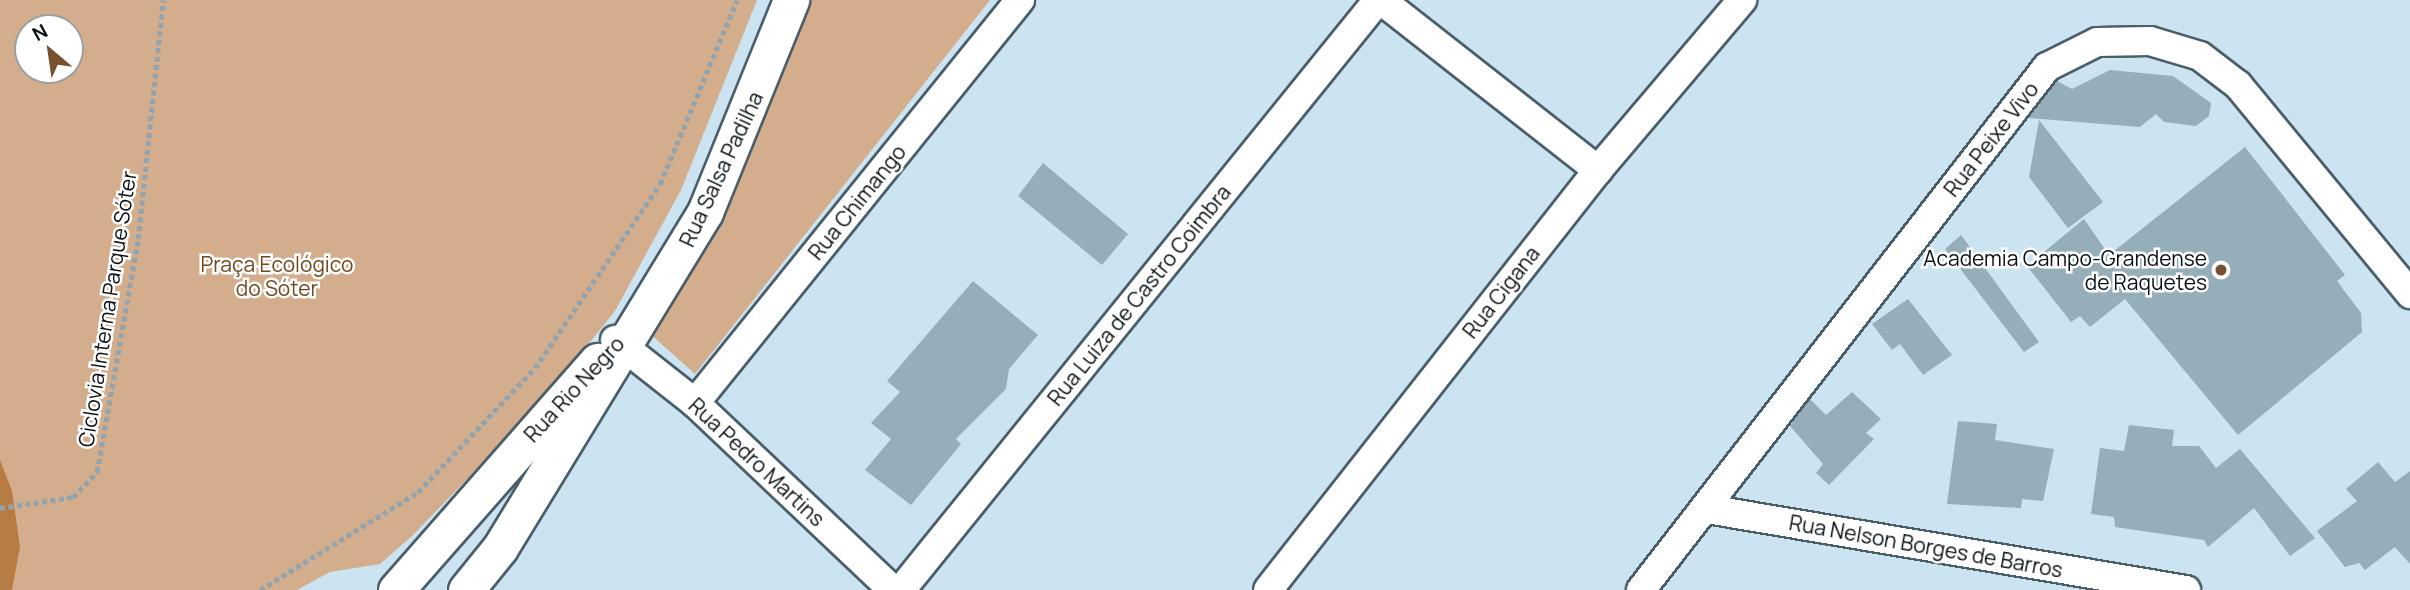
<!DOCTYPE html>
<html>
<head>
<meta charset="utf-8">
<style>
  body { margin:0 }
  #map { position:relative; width:2410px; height:590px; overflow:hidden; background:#cce4f2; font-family:Manrope,sans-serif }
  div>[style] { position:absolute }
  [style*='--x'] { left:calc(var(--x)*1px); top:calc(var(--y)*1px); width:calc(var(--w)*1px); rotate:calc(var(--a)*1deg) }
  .green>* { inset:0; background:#d3ad8c }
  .water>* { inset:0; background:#b77c43 }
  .building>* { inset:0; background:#96adba }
  .path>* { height:4.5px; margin-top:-2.25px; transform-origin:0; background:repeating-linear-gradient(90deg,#91a4af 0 5px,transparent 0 8.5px) }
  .roads { filter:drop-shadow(2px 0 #4a5e6a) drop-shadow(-2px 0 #4a5e6a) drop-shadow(0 2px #4a5e6a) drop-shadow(0 -2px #4a5e6a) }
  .minor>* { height:28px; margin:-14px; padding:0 14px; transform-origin:14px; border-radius:14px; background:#fff }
  .major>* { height:35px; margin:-17.5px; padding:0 17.5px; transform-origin:17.5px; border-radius:17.5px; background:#fff }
  .dots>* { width:19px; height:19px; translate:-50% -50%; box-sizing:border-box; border:4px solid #fff; border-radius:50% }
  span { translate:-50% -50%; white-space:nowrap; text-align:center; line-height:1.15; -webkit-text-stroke:5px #fff; paint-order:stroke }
  .street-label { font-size:21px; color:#091116 }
  .poi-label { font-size:21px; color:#091116 }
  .right { translate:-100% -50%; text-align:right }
  .park-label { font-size:21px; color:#72491f }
  .north { position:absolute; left:14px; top:14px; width:70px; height:70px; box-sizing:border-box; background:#fff; border:2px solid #9da0a2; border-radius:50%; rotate:331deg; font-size:19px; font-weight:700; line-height:28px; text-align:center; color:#091116 }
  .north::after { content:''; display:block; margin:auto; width:24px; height:32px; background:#77512d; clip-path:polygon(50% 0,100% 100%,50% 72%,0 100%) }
</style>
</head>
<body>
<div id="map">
  <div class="green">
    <div style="clip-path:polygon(evenodd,0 0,757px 0,681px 190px,615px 311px,541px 403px,412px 536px,380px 564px,330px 572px,297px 590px,0 590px,0 0,28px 28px,70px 28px,70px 70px,28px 70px,28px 28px)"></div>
    <div style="clip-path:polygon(802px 0,990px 0,695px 374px,648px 332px)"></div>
  </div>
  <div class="water">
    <div style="clip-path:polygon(0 460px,12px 491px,20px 547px,12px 590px,0 590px)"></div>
  </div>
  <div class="building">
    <div style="clip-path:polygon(2110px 70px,2173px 76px,2211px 103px,2209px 116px,2196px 126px,2164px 122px,2156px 114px,2140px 127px,2029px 118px,2057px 81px,2072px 89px)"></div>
    <div style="clip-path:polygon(2039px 120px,2103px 202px,2068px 228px,2029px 177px)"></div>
    <div style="clip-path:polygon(2245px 147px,2345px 275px,2337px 281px,2361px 313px,2362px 332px,2238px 435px,2125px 299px,2090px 327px,2080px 316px,2071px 322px,2027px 266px,2084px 219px,2109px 255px)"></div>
    <div style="clip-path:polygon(1043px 163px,1128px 234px,1102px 265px,1018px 196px)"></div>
    <div style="clip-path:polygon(1961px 235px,2039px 342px,2024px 352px,1945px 249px)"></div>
    <div style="clip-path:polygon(973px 281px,1038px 335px,1009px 369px,1006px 389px,956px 439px,961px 444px,911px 505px,865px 470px,891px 439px,871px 423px,900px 392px,887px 381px)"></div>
    <div style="clip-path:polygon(1908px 299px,1952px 355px,1923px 375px,1900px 344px,1892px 350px,1872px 324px)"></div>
    <div style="clip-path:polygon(1852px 392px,1881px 419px,1866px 433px,1874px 439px,1829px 485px,1816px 473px,1823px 464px,1790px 426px,1810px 399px,1826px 415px)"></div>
    <div style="clip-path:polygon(1958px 421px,1997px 424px,1995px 440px,2054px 449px,2043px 501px,2022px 499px,2021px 508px,1947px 504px)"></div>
    <div style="clip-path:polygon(2129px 425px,2174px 430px,2172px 446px,2199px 446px,2216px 468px,2240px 449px,2315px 538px,2290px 556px,2254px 508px,2208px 547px,2204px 540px,2115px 527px,2114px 517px,2091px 514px,2100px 448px,2124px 451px)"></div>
    <div style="clip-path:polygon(2378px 462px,2395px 482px,2410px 471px,2410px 564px,2395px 547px,2365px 570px,2359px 563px,2345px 567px,2317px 531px,2357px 501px,2346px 489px)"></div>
  </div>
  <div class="path">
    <div style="--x:0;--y:508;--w:74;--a:-8.6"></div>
    <div style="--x:73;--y:497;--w:35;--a:-46"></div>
    <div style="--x:97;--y:472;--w:237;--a:-80"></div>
    <div style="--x:138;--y:239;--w:240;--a:-84"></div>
    <div style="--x:260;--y:590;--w:186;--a:-31.8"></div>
    <div style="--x:418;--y:492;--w:170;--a:-46.7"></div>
    <div style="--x:535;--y:368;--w:222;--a:-55.8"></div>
    <div style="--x:660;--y:184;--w:199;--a:-67.3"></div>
  </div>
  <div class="roads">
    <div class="minor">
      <div style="--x:1381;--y:0;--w:276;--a:38.1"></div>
      <div style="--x:615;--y:340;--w:102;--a:38.2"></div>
      <div style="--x:695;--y:403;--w:272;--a:43.4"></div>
      <div style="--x:695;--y:403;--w:518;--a:-51.12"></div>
      <div style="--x:1707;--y:509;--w:486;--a:9.6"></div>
      <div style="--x:901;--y:590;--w:759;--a:-51.05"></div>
      <div style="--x:1268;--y:590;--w:534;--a:-51.84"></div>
      <div style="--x:1598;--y:170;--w:223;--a:-49.7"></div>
      <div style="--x:1641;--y:590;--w:662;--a:-52.18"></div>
      <div style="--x:2047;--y:67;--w:56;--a:-26.6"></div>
      <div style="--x:2097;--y:42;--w:53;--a:-1.1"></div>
      <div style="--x:2150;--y:41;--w:52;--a:16.7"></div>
      <div style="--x:2200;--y:56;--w:48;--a:37.3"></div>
      <div style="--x:2238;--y:85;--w:271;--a:50.5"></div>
    </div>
    <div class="major">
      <div style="--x:396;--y:590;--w:305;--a:-48.7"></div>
      <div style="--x:466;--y:590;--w:54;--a:-51"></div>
      <div style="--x:500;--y:548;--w:394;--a:-58.6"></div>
      <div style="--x:705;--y:212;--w:229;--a:-67.9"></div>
    </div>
  </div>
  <div class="dots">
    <div style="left:2221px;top:270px;background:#77512d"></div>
  </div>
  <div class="street-label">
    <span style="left:1991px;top:139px;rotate:-52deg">Rua Peixe Vivo</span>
    <span style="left:721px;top:169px;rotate:-65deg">Rua Salsa Padilha</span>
    <span style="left:857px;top:202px;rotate:-51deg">Rua Chimango</span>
    <span style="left:1501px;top:292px;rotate:-52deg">Rua Cigana</span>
    <span style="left:1139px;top:295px;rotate:-51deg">Rua Luiza de Castro Coimbra</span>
    <span style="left:107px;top:309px;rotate:-81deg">Ciclovia Interna Parque Sóter</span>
    <span style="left:574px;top:389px;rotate:-47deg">Rua Rio Negro</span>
    <span style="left:757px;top:462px;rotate:43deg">Rua Pedro Martins</span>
    <span style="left:1926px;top:546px;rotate:10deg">Rua Nelson Borges de Barros</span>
  </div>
  <div class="poi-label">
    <span class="right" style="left:2207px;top:270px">Academia Campo-Grandense<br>de Raquetes</span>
  </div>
  <div class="park-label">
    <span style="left:277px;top:276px">Praça Ecológico<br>do Sóter</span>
  </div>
  <div class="north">N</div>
</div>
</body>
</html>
